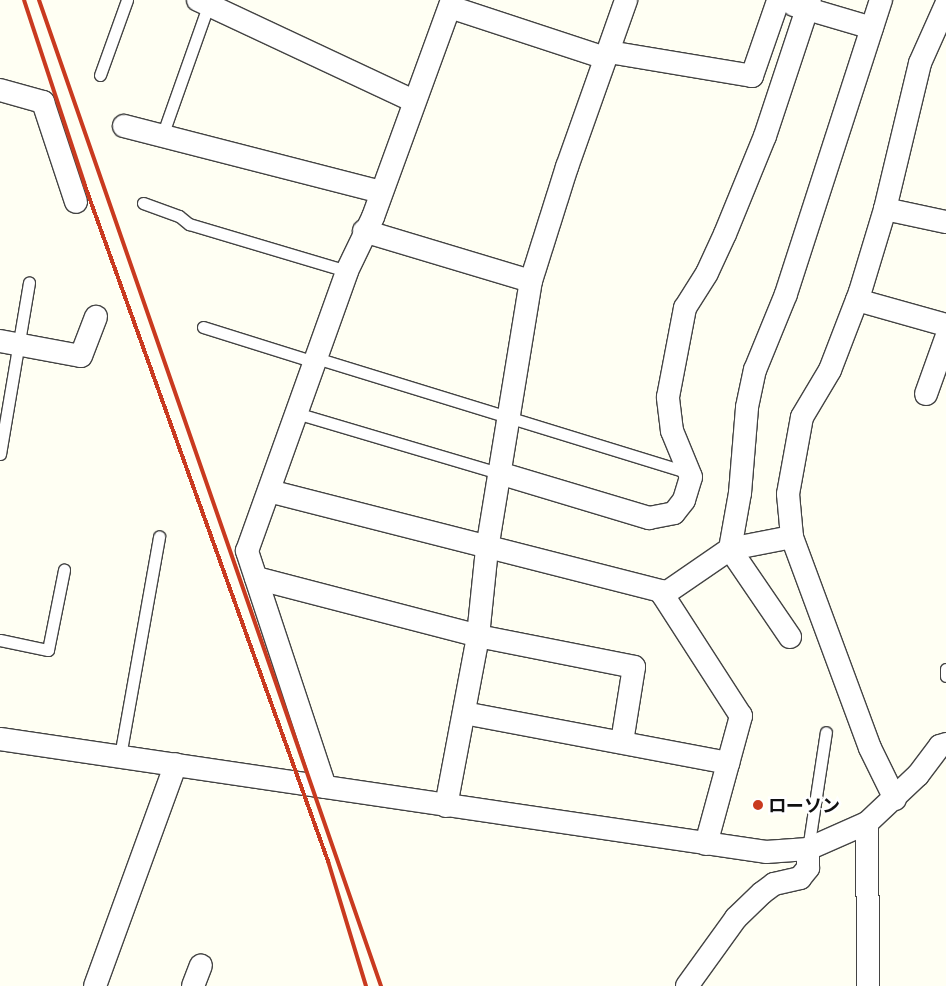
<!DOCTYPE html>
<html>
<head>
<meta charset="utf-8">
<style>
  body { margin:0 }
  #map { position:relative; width:946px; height:986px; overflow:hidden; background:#fffff3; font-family:Literata,"Noto Sans JP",serif }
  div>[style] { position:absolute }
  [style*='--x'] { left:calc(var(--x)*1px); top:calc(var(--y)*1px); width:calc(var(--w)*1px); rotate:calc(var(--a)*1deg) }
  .roads { filter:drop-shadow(1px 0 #434343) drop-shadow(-1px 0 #434343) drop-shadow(0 1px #434343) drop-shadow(0 -1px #434343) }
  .lane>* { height:11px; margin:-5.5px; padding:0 5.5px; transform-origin:5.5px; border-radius:5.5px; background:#fff }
  .street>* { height:22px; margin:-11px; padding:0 11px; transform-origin:11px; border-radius:11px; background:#fff }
  .rail>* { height:4px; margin:-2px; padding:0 2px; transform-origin:2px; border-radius:2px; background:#c93a1f }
  .dots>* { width:14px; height:14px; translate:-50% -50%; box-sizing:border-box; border:2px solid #fff; border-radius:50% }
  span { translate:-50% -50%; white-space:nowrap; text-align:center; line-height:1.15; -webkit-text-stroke:5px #fff; paint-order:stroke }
  .poi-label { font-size:18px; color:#101010; font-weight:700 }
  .left { translate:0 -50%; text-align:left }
</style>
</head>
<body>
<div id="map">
  <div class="roads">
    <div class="lane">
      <div style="--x:100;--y:75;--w:80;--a:-70.2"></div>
      <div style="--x:162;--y:136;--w:141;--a:-70.5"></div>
      <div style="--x:143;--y:203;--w:38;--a:20"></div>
      <div style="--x:179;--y:216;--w:13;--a:39"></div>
      <div style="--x:189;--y:224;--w:165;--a:16.6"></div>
      <div style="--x:203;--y:327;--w:117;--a:17.4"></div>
      <div style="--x:316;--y:358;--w:390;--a:17.1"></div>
      <div style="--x:296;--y:413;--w:212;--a:16.5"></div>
      <div style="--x:0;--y:454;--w:174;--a:-80.4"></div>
      <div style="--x:0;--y:640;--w:49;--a:11.8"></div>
      <div style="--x:48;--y:650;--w:82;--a:-78.7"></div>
      <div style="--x:946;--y:669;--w:7;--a:90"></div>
      <div style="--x:120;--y:756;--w:223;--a:-79.9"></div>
      <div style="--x:808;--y:849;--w:118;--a:-81.3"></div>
    </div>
    <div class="street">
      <div style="--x:198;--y:0;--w:238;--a:25.1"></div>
      <div style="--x:794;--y:5;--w:81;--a:16.4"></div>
      <div style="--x:450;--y:7;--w:163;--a:18.2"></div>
      <div style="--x:609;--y:52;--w:145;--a:9.5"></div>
      <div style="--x:752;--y:76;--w:79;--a:-70.9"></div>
      <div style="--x:0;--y:90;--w:45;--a:15.6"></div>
      <div style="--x:43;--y:102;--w:105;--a:71.7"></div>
      <div style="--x:124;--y:126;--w:265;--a:14.4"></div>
      <div style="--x:885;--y:209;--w:62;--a:12"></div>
      <div style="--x:364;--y:231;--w:174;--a:16.7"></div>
      <div style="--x:857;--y:300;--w:92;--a:15.7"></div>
      <div style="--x:0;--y:341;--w:82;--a:10.5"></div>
      <div style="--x:81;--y:356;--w:42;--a:-69"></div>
      <div style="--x:926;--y:394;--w:59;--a:-70.3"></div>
      <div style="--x:499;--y:473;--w:157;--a:16.7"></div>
      <div style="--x:649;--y:518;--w:25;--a:-11"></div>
      <div style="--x:674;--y:513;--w:16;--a:-52"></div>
      <div style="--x:684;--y:500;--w:24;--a:-73"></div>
      <div style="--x:691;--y:477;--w:50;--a:-112.4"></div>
      <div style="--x:672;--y:431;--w:34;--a:-97"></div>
      <div style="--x:668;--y:397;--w:91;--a:-79.2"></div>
      <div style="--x:685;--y:308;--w:41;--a:-57.8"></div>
      <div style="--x:707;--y:273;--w:43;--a:-65.2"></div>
      <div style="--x:725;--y:234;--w:106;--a:-67.8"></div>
      <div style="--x:765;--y:136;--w:143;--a:-71.7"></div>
      <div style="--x:269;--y:491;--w:405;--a:14.3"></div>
      <div style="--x:661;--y:591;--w:4;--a:63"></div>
      <div style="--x:256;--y:578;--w:229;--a:14.6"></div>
      <div style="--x:478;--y:636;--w:159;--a:11.2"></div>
      <div style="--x:634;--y:667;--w:76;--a:99.1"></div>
      <div style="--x:790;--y:637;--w:107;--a:-124.3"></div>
      <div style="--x:730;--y:549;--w:57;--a:-79.9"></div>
      <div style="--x:740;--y:493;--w:86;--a:-85.3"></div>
      <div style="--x:747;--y:407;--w:38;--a:-78"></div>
      <div style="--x:755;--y:370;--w:82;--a:-67.8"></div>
      <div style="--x:786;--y:294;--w:309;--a:-72.1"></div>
      <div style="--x:464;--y:713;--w:269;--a:10.7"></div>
      <div style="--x:0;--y:739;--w:774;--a:8.39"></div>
      <div style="--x:766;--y:852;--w:42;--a:-4.1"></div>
      <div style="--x:808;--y:849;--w:64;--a:-23.8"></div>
      <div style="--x:867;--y:823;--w:70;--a:-43.3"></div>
      <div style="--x:918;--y:775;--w:36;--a:-53"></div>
      <div style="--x:940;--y:746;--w:6;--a:-18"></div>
      <div style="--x:325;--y:787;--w:249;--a:-108.3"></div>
      <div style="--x:247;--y:551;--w:297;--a:-70.3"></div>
      <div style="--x:347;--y:271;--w:60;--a:-64.3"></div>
      <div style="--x:373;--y:217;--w:231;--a:-70"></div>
      <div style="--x:895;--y:799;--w:57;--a:-116.1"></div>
      <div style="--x:870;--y:748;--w:225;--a:-110.3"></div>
      <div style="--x:792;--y:537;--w:43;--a:-95.3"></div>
      <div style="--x:788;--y:494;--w:78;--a:-79.7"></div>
      <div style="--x:802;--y:417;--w:55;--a:-59.2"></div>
      <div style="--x:830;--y:370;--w:84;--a:-69"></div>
      <div style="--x:860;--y:292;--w:87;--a:-73.2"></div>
      <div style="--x:885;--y:209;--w:150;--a:-76.5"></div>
      <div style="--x:920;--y:63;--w:64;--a:-65.9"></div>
      <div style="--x:446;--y:806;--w:173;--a:-79.3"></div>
      <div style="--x:478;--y:636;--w:87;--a:-84.1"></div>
      <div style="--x:487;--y:549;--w:272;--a:-80.7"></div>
      <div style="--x:531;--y:281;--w:120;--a:-72.5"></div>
      <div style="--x:567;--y:167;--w:177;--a:-70.5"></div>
      <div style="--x:867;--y:823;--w:163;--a:89.6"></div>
      <div style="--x:706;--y:844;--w:133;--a:-74.7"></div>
      <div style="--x:741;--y:716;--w:144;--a:-122.8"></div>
      <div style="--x:663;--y:595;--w:81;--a:-34.5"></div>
      <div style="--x:730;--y:549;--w:63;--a:-11"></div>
      <div style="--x:95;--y:986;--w:236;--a:-70"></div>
      <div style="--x:193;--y:986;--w:22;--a:-69"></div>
      <div style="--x:687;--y:986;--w:84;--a:-54.2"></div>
      <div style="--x:736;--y:918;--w:36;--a:-44"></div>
      <div style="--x:762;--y:893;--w:15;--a:-37"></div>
      <div style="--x:774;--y:884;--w:27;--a:-13"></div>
      <div style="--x:800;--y:878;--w:13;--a:-51"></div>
      <div style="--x:808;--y:868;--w:19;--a:-90"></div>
    </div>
  </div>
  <div class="rail">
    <div style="--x:24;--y:0;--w:193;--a:71.8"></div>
    <div style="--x:84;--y:183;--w:721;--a:70.21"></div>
    <div style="--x:328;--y:861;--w:131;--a:73.1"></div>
    <div style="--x:39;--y:0;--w:1044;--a:70.87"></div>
  </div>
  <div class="dots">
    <div style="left:758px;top:805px;background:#c93a1f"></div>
  </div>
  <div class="poi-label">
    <span class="left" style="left:768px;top:805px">ローソン</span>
  </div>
</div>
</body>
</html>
